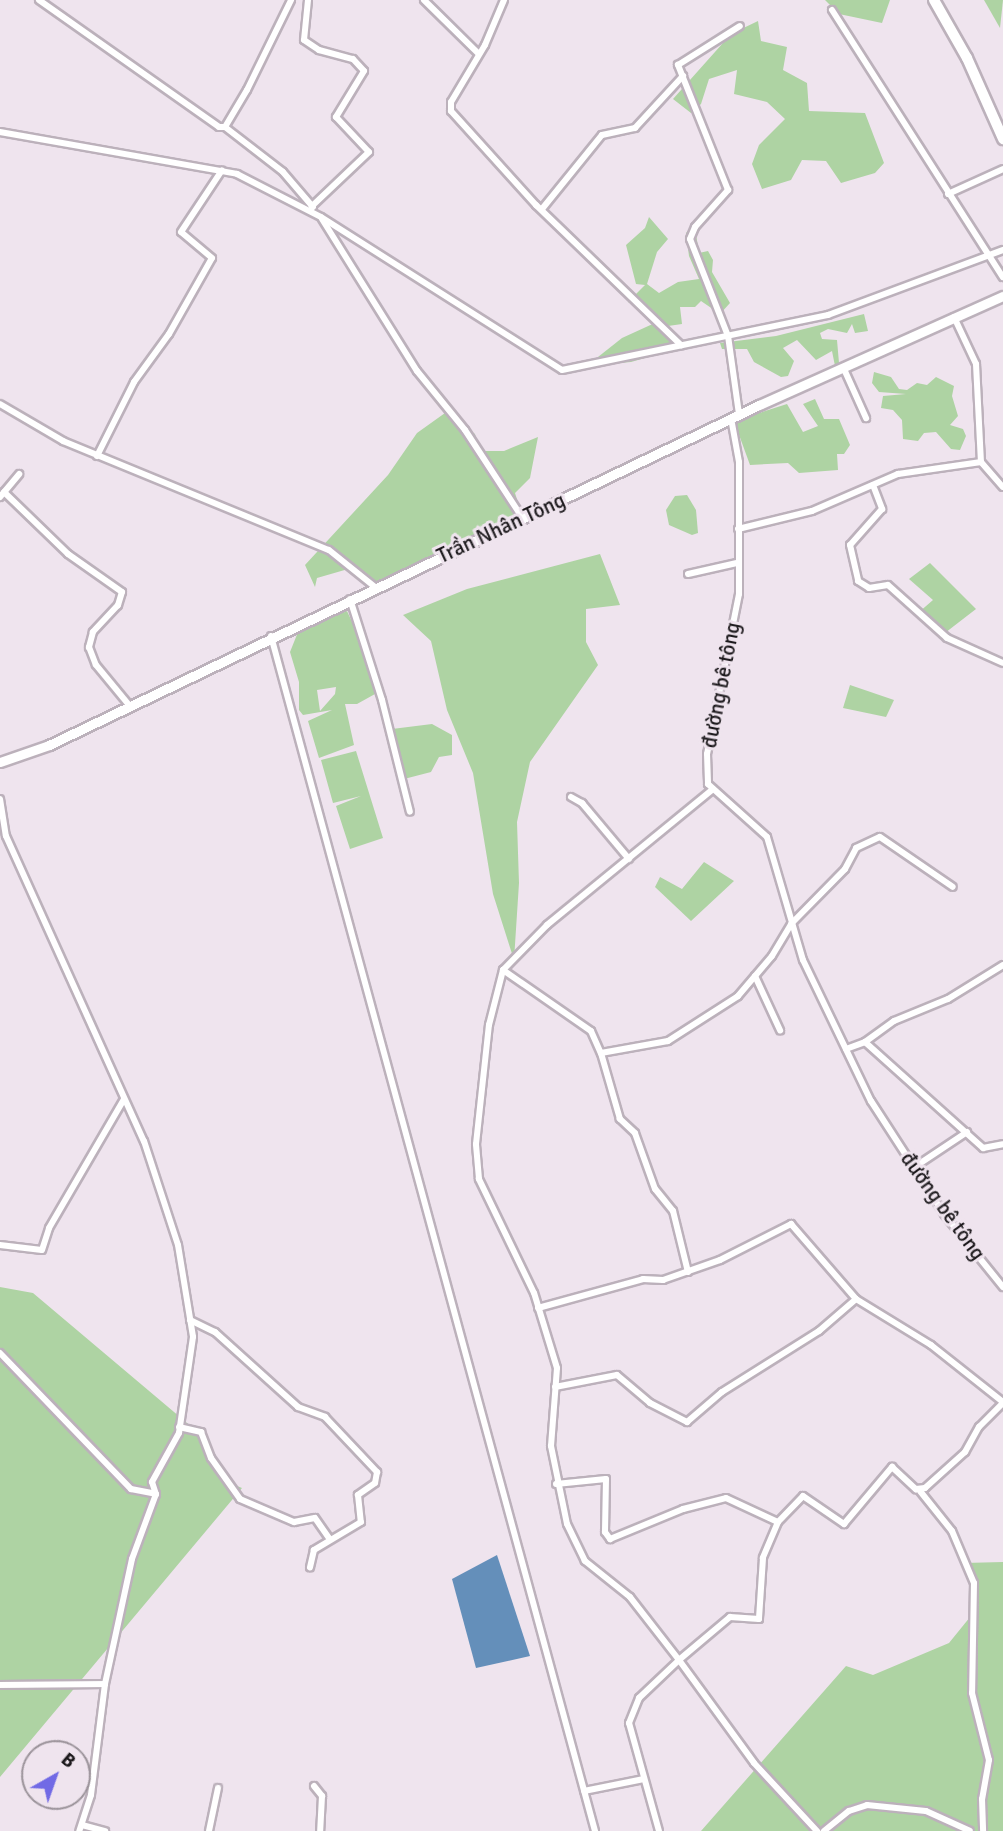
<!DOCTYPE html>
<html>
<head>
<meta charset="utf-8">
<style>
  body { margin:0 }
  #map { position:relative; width:1003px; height:1831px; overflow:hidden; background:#efe4ee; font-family:Signika,sans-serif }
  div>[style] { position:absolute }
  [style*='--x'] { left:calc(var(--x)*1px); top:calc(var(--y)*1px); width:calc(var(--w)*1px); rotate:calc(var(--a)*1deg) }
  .green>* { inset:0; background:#aed3a3 }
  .water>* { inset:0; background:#648fba }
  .roads { filter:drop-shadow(2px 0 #bcb1bb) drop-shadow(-2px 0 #bcb1bb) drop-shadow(0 2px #bcb1bb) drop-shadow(0 -2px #bcb1bb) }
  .street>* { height:6px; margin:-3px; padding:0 3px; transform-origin:3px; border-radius:3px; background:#fff }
  .secondary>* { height:9px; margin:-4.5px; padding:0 4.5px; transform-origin:4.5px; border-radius:4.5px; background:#fff }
  .highway>* { height:10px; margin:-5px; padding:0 5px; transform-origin:5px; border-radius:5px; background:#fff }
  span { translate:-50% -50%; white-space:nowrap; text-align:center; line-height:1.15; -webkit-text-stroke:6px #efe4ee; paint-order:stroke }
  .street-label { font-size:21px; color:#1c191c }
  .north { position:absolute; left:21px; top:1740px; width:70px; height:70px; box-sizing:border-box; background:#efe4ee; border:2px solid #9b939a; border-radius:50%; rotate:40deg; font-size:19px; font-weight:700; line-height:28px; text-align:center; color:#1c191c }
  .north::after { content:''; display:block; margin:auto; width:24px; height:32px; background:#716ae5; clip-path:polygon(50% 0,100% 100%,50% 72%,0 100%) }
</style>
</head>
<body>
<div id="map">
  <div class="green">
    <div style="clip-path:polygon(825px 0,890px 0,882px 23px,839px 14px)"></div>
    <div style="clip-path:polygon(984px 0,1003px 0,1000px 28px)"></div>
    <div style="clip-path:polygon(758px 21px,761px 41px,787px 47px,783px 70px,807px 83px,809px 111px,865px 113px,884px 163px,875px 173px,841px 183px,826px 161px,802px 160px,791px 180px,762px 189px,752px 164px,759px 145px,785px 119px,767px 102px,734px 94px,737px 70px,709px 79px,701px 104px,691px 113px,673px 99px,731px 34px)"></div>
    <div style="clip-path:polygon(649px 217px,668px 239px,657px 252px,647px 284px,659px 293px,678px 282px,699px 279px,689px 256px,686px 233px,690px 229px,696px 234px,699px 253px,708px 251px,713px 260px,712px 272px,730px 303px,720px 314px,701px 301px,695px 307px,680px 307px,682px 324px,668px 326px,628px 302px,645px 285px,636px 284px,626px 245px,645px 228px)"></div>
    <div style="clip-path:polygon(864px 314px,868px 331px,855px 333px,852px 324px,847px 333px,828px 329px,820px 333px,822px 339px,837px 340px,839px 363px,835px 366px,832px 351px,816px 360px,797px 340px,783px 348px,794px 361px,788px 376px,781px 377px,754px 362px,747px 349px,722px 349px,720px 343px,776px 336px)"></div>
    <div style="clip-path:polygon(657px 322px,683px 347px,631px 362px,606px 364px,598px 357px,622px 338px)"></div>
    <div style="clip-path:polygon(874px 372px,891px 377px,899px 389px,907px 390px,917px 383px,927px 385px,936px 377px,954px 386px,952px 396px,958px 416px,950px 425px,963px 429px,966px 436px,960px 450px,951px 449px,936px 432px,924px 433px,918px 441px,903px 439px,902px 420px,893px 410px,881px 408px,883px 396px,906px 394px,879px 392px,872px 383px)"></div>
    <div style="clip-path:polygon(815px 399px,824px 419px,839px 419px,850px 445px,844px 454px,837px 454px,838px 470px,799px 473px,788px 463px,750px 465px,734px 421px,787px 404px,803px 432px,818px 426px,803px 404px)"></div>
    <div style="clip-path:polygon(445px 413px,475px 434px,479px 451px,504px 451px,538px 437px,530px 478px,515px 493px,521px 512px,368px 587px,355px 567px,317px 578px,315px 587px,305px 565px,388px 475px,417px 433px)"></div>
    <div style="clip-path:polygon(687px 495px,696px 510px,698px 533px,692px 535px,669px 525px,666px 510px,675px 496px)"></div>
    <div style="clip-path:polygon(600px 554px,620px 605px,586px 609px,586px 642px,598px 665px,530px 762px,517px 822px,519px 883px,514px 960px,493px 894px,473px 773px,447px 710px,431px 641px,403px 615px,467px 589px)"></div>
    <div style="clip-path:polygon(930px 563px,976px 609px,941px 636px,918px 613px,933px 600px,909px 579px)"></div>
    <div style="clip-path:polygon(evenodd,347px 611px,368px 657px,375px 694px,357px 704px,345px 704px,354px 745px,319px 758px,308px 721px,332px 710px,303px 715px,299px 710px,299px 682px,290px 652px,298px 632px,347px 611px,336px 687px,335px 694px,320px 711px,317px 690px,336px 687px)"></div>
    <div style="clip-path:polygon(850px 685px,894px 700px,886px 717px,843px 708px)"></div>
    <div style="clip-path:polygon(432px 724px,452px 735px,452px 755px,439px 757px,431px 772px,404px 779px,392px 729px)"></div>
    <div style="clip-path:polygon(356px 751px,383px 838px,350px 849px,336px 806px,361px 796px,333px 803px,321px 760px)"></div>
    <div style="clip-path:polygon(704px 862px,734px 881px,691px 921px,655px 887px,660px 877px,682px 889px)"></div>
    <div style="clip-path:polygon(0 1287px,33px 1293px,206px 1439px,232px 1484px,242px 1488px,0 1777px)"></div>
    <div style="clip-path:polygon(1003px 1562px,1003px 1831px,701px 1831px,846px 1666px,873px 1675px,949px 1643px,979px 1606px,964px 1563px)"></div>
  </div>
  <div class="water">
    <div style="clip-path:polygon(497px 1555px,530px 1656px,476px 1668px,452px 1579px)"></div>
  </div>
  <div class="roads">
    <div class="street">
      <div style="--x:39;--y:0;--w:220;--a:35.2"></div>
      <div style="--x:219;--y:127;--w:6;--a:0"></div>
      <div style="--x:225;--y:127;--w:43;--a:-59.3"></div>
      <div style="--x:247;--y:90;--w:100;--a:-63.9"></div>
      <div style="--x:308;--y:0;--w:40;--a:95.7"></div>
      <div style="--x:304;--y:40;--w:18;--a:34"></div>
      <div style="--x:319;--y:50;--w:35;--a:15"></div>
      <div style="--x:353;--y:59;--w:16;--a:47"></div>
      <div style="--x:364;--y:71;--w:54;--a:121.3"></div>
      <div style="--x:336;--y:117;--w:48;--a:46.7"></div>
      <div style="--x:369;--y:152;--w:79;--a:136.5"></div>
      <div style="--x:424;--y:0;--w:76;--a:44.5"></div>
      <div style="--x:504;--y:0;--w:49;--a:112.9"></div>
      <div style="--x:485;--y:45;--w:66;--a:120.8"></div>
      <div style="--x:451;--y:102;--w:9;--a:90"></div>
      <div style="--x:451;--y:111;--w:127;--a:47.9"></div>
      <div style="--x:536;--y:205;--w:202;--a:44"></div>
      <div style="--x:832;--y:10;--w:317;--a:57.4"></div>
      <div style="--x:225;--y:127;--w:73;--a:37.8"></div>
      <div style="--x:283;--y:172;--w:46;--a:49.4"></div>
      <div style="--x:0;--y:132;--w:241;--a:10"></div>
      <div style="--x:237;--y:174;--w:94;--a:27.1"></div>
      <div style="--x:321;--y:217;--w:285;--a:32.4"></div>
      <div style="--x:562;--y:370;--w:272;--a:-11.7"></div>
      <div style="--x:828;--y:315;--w:187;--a:-20.4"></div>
      <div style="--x:948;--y:194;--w:60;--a:-24.4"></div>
      <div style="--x:542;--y:209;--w:95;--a:-51"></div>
      <div style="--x:602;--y:135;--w:34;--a:-12"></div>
      <div style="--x:635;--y:128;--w:71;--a:-47.3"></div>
      <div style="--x:322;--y:219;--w:179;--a:58"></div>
      <div style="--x:417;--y:371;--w:76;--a:50.9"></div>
      <div style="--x:465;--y:430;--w:104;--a:56.8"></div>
      <div style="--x:954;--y:317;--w:52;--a:64.9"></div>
      <div style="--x:976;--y:364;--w:98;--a:87.1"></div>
      <div style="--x:981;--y:462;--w:33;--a:49"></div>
      <div style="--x:844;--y:369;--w:54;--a:65.8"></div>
      <div style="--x:0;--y:404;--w:73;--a:30.4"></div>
      <div style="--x:63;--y:441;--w:287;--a:22.3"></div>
      <div style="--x:329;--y:550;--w:59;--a:38.8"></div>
      <div style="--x:739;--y:414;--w:79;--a:-98"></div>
      <div style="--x:728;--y:336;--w:104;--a:-111.4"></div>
      <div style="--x:690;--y:239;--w:13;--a:-67"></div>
      <div style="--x:695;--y:227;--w:50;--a:-48.3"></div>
      <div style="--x:728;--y:190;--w:135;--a:-111.8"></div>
      <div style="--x:678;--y:65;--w:73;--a:-32.2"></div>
      <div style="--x:731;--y:418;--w:45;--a:79.7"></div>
      <div style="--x:739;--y:462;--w:132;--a:90"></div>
      <div style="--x:739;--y:594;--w:163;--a:101.3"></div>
      <div style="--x:707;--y:754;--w:30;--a:88"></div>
      <div style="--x:708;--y:784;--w:79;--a:41.9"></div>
      <div style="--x:767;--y:837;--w:128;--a:73.7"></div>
      <div style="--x:803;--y:960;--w:157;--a:64.3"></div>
      <div style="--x:871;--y:1101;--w:135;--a:57.1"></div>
      <div style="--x:944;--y:1214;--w:94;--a:51.1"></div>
      <div style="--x:97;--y:456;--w:83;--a:-63.4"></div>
      <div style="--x:134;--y:382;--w:59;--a:-53.9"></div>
      <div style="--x:169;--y:334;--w:87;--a:-60.5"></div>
      <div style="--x:212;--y:258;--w:40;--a:-140"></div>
      <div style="--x:181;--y:232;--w:74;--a:-56.5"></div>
      <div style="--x:873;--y:485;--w:26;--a:69"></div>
      <div style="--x:882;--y:509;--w:48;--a:131.6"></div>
      <div style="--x:850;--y:545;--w:37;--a:77"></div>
      <div style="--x:858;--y:581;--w:13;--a:32"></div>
      <div style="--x:869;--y:588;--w:19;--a:-9"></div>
      <div style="--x:888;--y:585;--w:79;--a:41.9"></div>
      <div style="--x:947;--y:638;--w:61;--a:24.1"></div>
      <div style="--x:4;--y:492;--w:89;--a:44.1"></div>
      <div style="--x:68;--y:554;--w:66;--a:35.1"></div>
      <div style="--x:122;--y:592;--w:14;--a:107"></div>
      <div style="--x:118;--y:605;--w:37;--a:133"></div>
      <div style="--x:93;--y:632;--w:16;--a:105"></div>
      <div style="--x:89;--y:647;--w:19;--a:69"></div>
      <div style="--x:96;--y:665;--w:52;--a:50.5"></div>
      <div style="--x:0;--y:497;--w:30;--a:-50"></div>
      <div style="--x:738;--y:529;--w:76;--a:-13.7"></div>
      <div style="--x:812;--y:511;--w:94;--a:-23.3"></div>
      <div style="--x:898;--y:474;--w:84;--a:-8.2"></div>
      <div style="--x:688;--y:574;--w:50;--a:-12.7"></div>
      <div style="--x:350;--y:599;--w:106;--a:72.4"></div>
      <div style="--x:382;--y:700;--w:115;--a:76"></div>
      <div style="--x:271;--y:636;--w:1238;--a:74.83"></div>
      <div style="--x:571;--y:797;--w:13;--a:29"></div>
      <div style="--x:582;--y:803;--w:73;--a:50"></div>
      <div style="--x:0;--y:799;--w:37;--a:81"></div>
      <div style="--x:6;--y:836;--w:335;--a:65.7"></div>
      <div style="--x:144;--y:1141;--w:109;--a:71.9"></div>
      <div style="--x:178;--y:1245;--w:93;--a:80.7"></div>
      <div style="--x:193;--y:1337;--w:97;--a:98.3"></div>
      <div style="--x:179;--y:1433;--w:56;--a:118.9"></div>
      <div style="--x:152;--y:1482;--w:13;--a:72"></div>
      <div style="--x:156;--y:1494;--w:69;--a:110.3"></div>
      <div style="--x:132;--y:1559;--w:128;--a:102.2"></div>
      <div style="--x:105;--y:1684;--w:112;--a:97.2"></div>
      <div style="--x:91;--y:1795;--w:38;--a:108"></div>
      <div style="--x:503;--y:970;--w:107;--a:34.7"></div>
      <div style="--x:591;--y:1031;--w:24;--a:66"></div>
      <div style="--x:755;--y:976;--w:60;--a:65.2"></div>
      <div style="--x:865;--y:1042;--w:159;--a:41.9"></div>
      <div style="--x:983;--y:1148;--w:20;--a:-11"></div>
      <div style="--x:846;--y:1049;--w:20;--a:-20"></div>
      <div style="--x:865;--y:1042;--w:36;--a:-36"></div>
      <div style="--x:894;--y:1021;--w:58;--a:-22.2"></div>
      <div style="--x:948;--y:999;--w:65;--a:-31.7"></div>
      <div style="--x:913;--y:1168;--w:65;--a:-33.7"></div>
      <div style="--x:0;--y:1245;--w:42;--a:6.8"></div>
      <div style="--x:42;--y:1250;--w:23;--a:-72"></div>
      <div style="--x:49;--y:1228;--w:149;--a:-59.8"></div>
      <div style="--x:688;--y:1272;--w:63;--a:-103.8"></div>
      <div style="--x:673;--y:1211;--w:28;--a:-129"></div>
      <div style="--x:655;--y:1189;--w:59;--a:-109.7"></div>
      <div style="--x:635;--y:1133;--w:21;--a:-137"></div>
      <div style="--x:620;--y:1119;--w:69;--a:-106.1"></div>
      <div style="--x:601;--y:1053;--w:68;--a:-10.2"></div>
      <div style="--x:668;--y:1041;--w:83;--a:-32.7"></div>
      <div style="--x:738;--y:996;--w:52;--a:-49.6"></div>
      <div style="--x:772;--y:956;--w:37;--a:-59"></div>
      <div style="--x:791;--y:924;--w:77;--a:-45.5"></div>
      <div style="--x:845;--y:869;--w:24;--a:-62"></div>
      <div style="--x:856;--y:848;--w:26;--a:-25"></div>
      <div style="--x:880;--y:837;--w:88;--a:34.4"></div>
      <div style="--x:538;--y:1308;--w:109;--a:-15.4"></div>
      <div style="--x:643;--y:1279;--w:20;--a:3"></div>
      <div style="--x:663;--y:1280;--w:60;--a:-19.3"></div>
      <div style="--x:720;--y:1260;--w:80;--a:-26.9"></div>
      <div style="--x:791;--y:1224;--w:99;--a:49.1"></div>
      <div style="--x:856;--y:1299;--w:88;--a:31.5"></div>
      <div style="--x:931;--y:1345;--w:92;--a:38.4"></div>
      <div style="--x:190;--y:1320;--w:28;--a:26"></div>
      <div style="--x:215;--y:1332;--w:112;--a:42.1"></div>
      <div style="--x:298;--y:1407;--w:29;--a:20"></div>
      <div style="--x:325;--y:1417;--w:76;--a:46.6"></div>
      <div style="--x:377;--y:1472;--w:11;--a:100"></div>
      <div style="--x:375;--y:1483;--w:21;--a:145"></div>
      <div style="--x:358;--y:1495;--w:27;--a:84"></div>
      <div style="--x:361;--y:1522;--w:55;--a:149.2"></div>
      <div style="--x:314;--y:1550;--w:18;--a:103"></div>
      <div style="--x:0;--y:1353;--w:189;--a:46.1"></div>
      <div style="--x:131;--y:1489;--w:25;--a:11"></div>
      <div style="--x:555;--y:1387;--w:63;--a:-11"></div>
      <div style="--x:617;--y:1375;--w:43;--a:40.3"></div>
      <div style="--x:650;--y:1403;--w:42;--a:27.2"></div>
      <div style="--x:687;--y:1422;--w:46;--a:-40.6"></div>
      <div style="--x:722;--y:1392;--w:115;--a:-32.2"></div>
      <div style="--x:819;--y:1331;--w:49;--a:-40.9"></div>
      <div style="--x:179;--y:1427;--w:23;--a:13"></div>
      <div style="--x:201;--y:1432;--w:28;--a:69"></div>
      <div style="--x:211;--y:1458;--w:50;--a:54.7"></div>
      <div style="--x:240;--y:1499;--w:59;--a:23.1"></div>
      <div style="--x:294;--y:1522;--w:21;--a:-11"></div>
      <div style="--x:315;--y:1518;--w:24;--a:55"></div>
      <div style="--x:556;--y:1484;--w:50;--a:-5.7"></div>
      <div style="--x:606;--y:1479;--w:53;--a:91.1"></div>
      <div style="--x:605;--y:1532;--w:9;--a:54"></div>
      <div style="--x:610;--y:1539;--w:79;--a:-22.3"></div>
      <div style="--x:683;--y:1509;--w:44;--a:-14.3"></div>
      <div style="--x:726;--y:1498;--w:57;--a:24.8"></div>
      <div style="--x:778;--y:1522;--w:36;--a:-46"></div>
      <div style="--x:803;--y:1496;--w:50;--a:34.3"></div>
      <div style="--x:844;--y:1524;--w:75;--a:-49.9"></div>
      <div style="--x:892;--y:1467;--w:33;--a:43"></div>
      <div style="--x:916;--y:1489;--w:9;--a:-6"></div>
      <div style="--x:925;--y:1488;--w:54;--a:-42"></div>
      <div style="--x:965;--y:1452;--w:29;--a:-61"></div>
      <div style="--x:979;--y:1427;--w:34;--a:-45"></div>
      <div style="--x:920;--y:1491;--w:51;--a:51.3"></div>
      <div style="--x:952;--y:1531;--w:56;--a:67.1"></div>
      <div style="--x:974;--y:1583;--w:110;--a:91"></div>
      <div style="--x:972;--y:1693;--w:69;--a:75.8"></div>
      <div style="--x:989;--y:1760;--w:40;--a:100"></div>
      <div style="--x:982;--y:1799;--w:32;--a:88"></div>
      <div style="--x:778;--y:1522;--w:39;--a:113"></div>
      <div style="--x:763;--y:1558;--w:61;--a:93.8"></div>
      <div style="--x:759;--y:1619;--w:29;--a:-176"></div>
      <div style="--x:730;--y:1617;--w:67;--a:139.9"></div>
      <div style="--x:679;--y:1660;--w:127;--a:53.9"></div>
      <div style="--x:754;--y:1763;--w:93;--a:47.2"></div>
      <div style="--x:0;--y:1685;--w:105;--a:-0.5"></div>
      <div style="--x:314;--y:1786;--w:13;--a:51"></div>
      <div style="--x:322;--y:1796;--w:35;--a:93"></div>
      <div style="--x:584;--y:1791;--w:61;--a:-11.3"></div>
      <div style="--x:82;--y:1825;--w:24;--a:15"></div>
      <div style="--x:209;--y:1831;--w:44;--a:-78.2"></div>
      <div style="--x:659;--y:1831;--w:112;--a:-105.5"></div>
      <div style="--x:629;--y:1723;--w:27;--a:-68"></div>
      <div style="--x:639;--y:1698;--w:55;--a:-43.5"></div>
      <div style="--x:679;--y:1660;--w:80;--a:-127.9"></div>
      <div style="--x:630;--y:1597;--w:58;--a:-141.3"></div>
      <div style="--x:585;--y:1561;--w:41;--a:-115.9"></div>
      <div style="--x:567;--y:1524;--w:80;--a:-101.6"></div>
      <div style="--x:551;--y:1446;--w:78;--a:-85.6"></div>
      <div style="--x:557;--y:1368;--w:78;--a:-107"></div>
      <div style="--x:534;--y:1293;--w:127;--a:-115.8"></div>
      <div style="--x:479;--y:1179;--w:35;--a:-95"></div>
      <div style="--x:476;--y:1144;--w:120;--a:-83.8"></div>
      <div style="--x:489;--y:1025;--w:57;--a:-75.7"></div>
      <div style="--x:503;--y:970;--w:63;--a:-45.6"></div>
      <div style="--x:547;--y:925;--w:213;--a:-39.3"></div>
      <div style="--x:824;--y:1831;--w:32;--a:-39"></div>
      <div style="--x:849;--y:1811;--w:19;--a:-18"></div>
      <div style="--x:867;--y:1805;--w:59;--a:5.8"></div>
      <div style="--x:926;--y:1811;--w:48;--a:24.4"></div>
    </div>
    <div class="secondary">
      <div style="--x:0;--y:762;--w:52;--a:-19.1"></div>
      <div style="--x:49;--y:745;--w:787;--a:-25.59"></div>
      <div style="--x:759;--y:405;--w:267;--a:-24.1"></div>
    </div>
    <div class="highway">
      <div style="--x:934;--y:0;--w:67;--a:60.4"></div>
      <div style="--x:967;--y:58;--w:89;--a:66"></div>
    </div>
  </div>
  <div class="street-label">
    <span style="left:501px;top:528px;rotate:-25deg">Trần Nhân Tông</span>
    <span style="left:721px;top:685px;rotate:-79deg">đường bê tông</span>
    <span style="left:943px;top:1206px;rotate:54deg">đường bê tông</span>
  </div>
  <div class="north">B</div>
</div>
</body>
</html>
